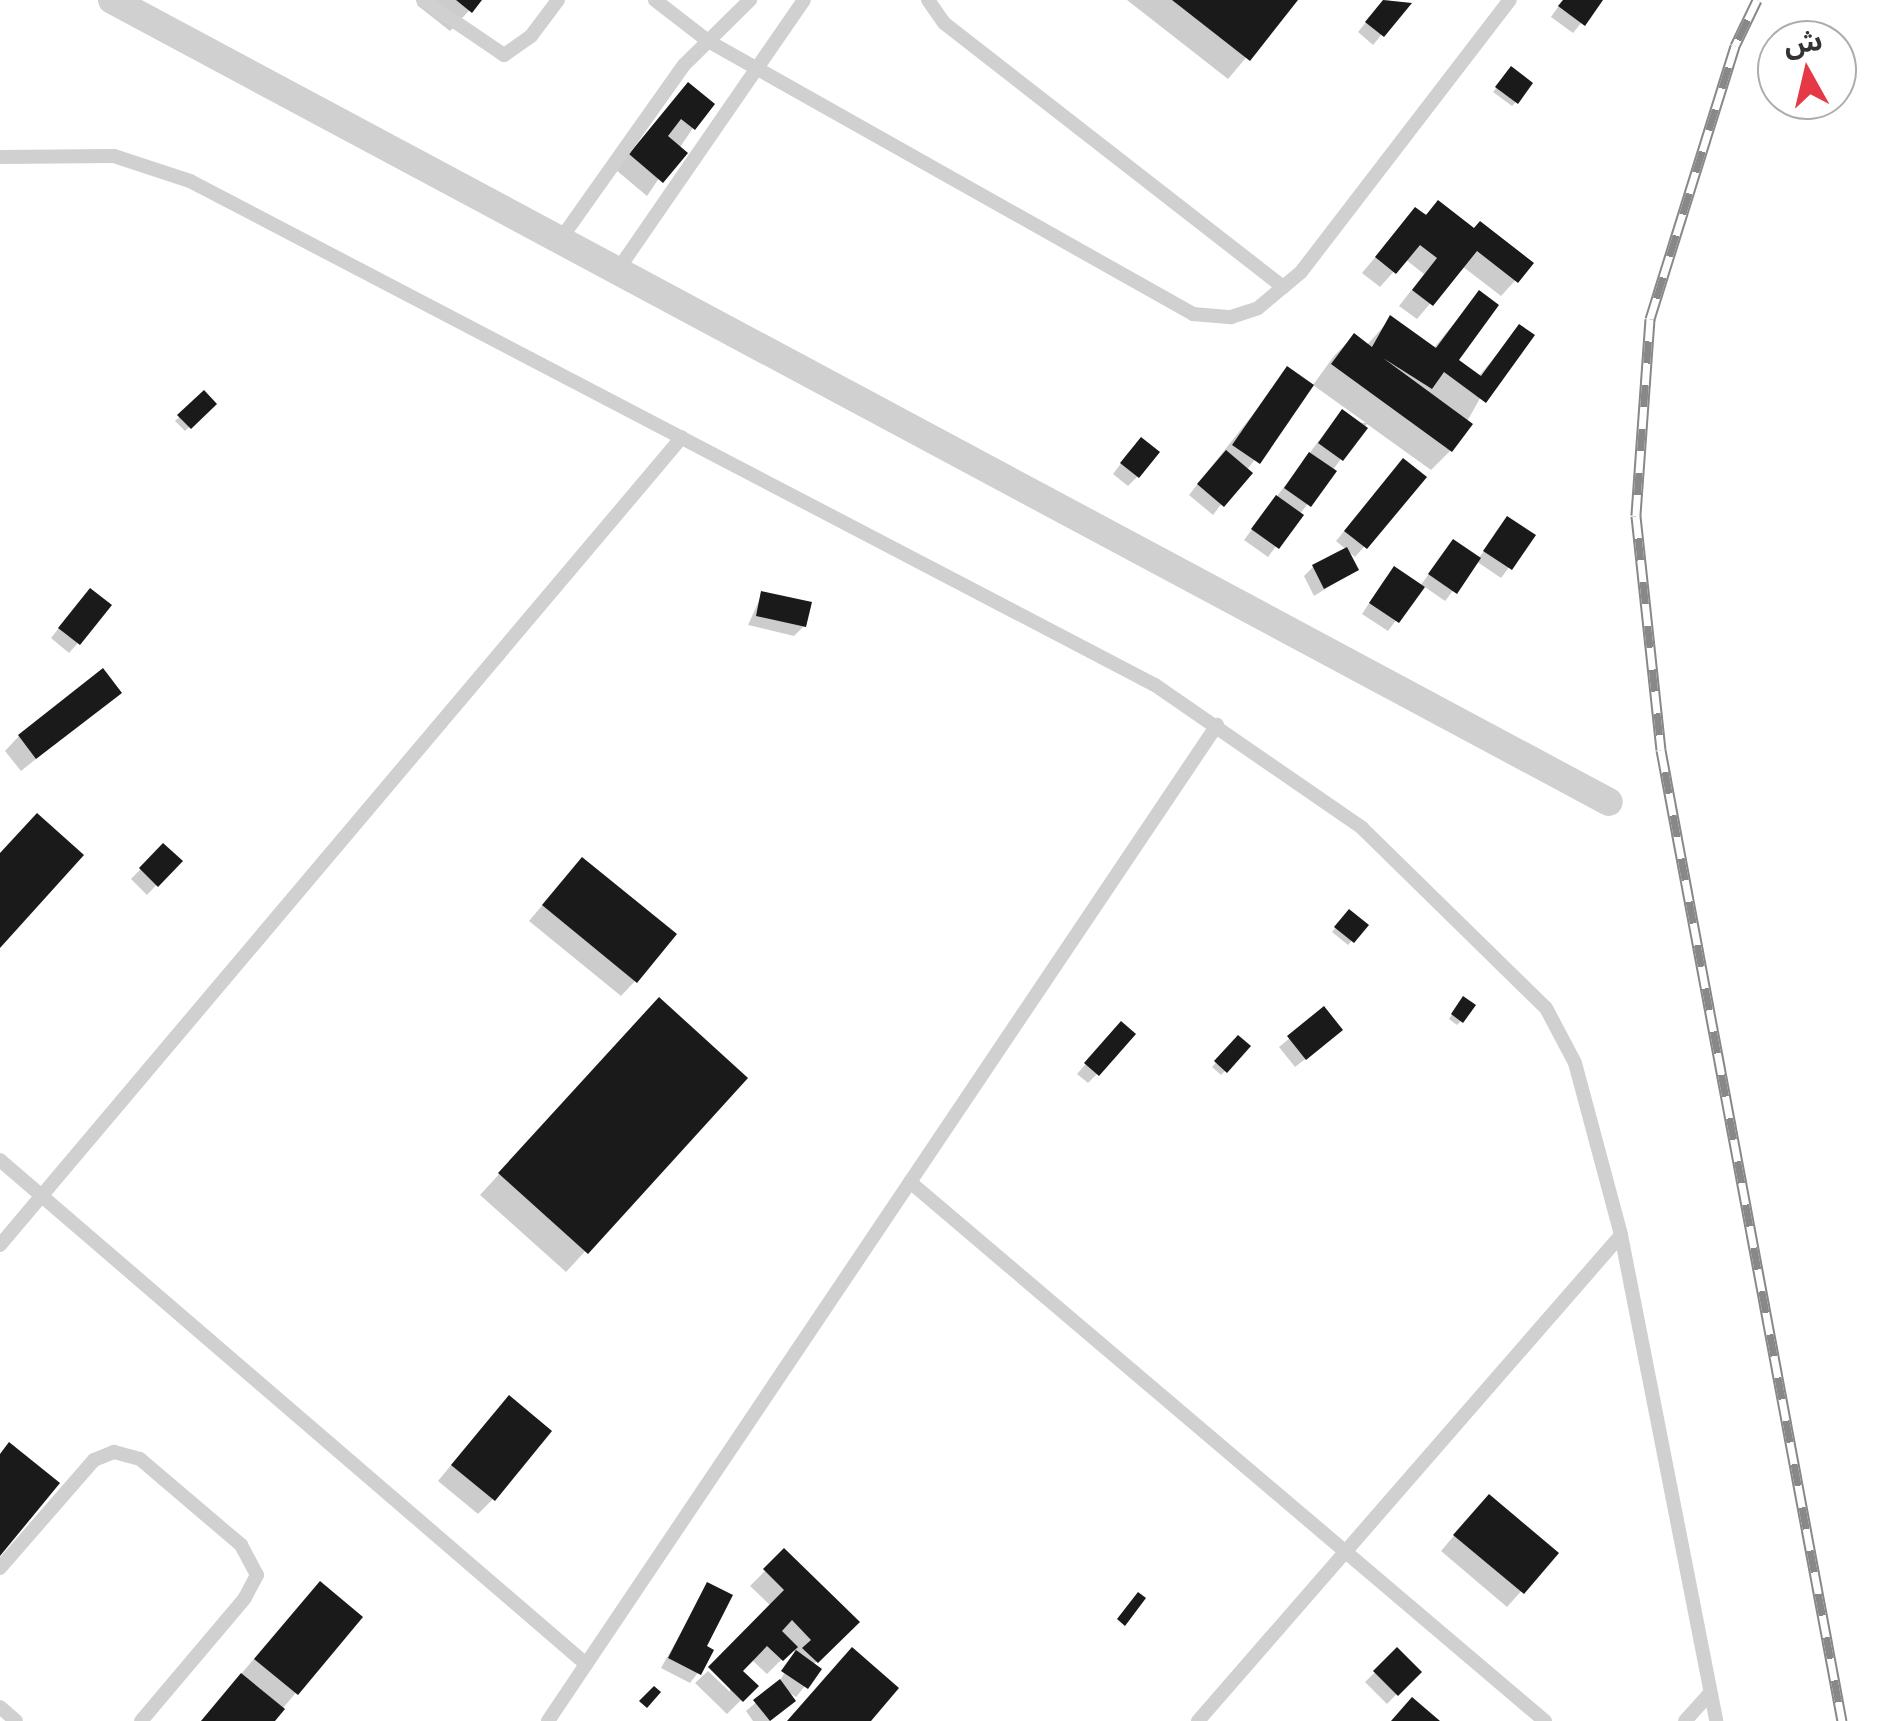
<!DOCTYPE html>
<html>
<head>
<meta charset="utf-8">
<style>
  body { margin:0 }
  #map { position:relative; width:1877px; height:1721px; overflow:hidden; background:#fff; font-family:Inter,"Noto Sans Arabic",sans-serif }
  div>[style] { position:absolute }
  [style*='--x'] { left:calc(var(--x)*1px); top:calc(var(--y)*1px); width:calc(var(--w)*1px); rotate:calc(var(--a)*1deg) }
  .shadow>* { inset:0; background:#0003 }
  .building>* { inset:0; background:#1a1a1a }
  .lane>* { height:14px; margin:-7px; padding:0 7px; transform-origin:7px; border-radius:7px; background:#d0d0d0 }
  .street>* { height:28px; margin:-14px; padding:0 14px; transform-origin:14px; border-radius:14px; background:#d0d0d0 }
  .rail>* { height:11px; margin-top:-5.5px; transform-origin:0; background:repeating-linear-gradient(90deg,#fff 0 22px,#888 0 44px); box-sizing:border-box; border-block:2px solid #888 }
  span { translate:-50% -50%; white-space:nowrap; text-align:center; line-height:1.15; -webkit-text-stroke:10px #fff; paint-order:stroke }
  .north { position:absolute; left:1757px; top:20px; width:100px; height:100px; box-sizing:border-box; background:#fff; border:2px solid #adadad; border-radius:50%; rotate:352deg; font-size:28px; font-weight:700; line-height:40px; text-align:center; color:#333 }
  .north::after { content:''; display:block; margin:auto; width:35px; height:45px; background:#e63946; clip-path:polygon(50% 0,100% 100%,50% 72%,0 100%) }
</style>
</head>
<body>
<div id="map">
  <div class="shadow">
    <div style="clip-path:polygon(422px 0,479px 0,450px 31px,417px 5px)"></div>
    <div style="clip-path:polygon(1127px 0,1295px 0,1228px 79px)"></div>
    <div style="clip-path:polygon(1384px 0,1408px 3px,1373px 45px,1358px 32px)"></div>
    <div style="clip-path:polygon(1563px 0,1600px 0,1573px 33px,1551px 17px)"></div>
    <div style="clip-path:polygon(1508px 73px,1516px 102px,1512px 106px,1493px 92px)"></div>
    <div style="clip-path:polygon(674px 100px,693px 128px,647px 196px,616px 170px)"></div>
    <div style="clip-path:polygon(1415px 210px,1474px 231px,1531px 263px,1501px 296px,1462px 266px,1417px 319px,1399px 306px,1424px 274px,1405px 259px,1380px 287px,1362px 273px)"></div>
    <div style="clip-path:polygon(1479px 293px,1455px 360px,1478px 377px,1520px 327px,1451px 450px,1431px 470px,1367px 424px,1268px 557px,1244px 540px,1333px 422px,1366px 423px,1313px 385px,1334px 356px,1354px 336px,1367px 345px,1391px 318px,1433px 349px)"></div>
    <div style="clip-path:polygon(1288px 370px,1311px 385px,1213px 515px,1189px 495px)"></div>
    <div style="clip-path:polygon(204px 394px,213px 404px,185px 431px,175px 421px)"></div>
    <div style="clip-path:polygon(1132px 449px,1138px 476px,1128px 486px,1113px 474px)"></div>
    <div style="clip-path:polygon(1394px 471px,1424px 478px,1355px 557px,1336px 541px)"></div>
    <div style="clip-path:polygon(1508px 519px,1533px 535px,1501px 578px,1476px 561px,1445px 601px,1422px 585px,1388px 631px,1362px 614px,1385px 579px,1420px 586px,1453px 542px,1478px 559px)"></div>
    <div style="clip-path:polygon(1313px 567px,1356px 570px,1314px 596px,1304px 576px)"></div>
    <div style="clip-path:polygon(762px 594px,804px 626px,794px 636px,748px 625px)"></div>
    <div style="clip-path:polygon(81px 600px,78px 643px,69px 653px,51px 638px)"></div>
    <div style="clip-path:polygon(118px 693px,21px 771px,5px 751px,19px 736px)"></div>
    <div style="clip-path:polygon(163px 846px,179px 861px,147px 895px,131px 879px)"></div>
    <div style="clip-path:polygon(568px 875px,635px 981px,621px 996px,529px 921px)"></div>
    <div style="clip-path:polygon(1349px 912px,1366px 925px,1348px 945px,1332px 932px)"></div>
    <div style="clip-path:polygon(1459px 1003px,1461px 1021px,1457px 1025px,1449px 1019px)"></div>
    <div style="clip-path:polygon(1324px 1010px,1331px 1039px,1295px 1067px,1279px 1047px)"></div>
    <div style="clip-path:polygon(639px 1021px,745px 1078px,566px 1272px,480px 1195px)"></div>
    <div style="clip-path:polygon(1112px 1034px,1097px 1074px,1088px 1083px,1077px 1074px)"></div>
    <div style="clip-path:polygon(1238px 1038px,1248px 1047px,1221px 1075px,1212px 1067px)"></div>
    <div style="clip-path:polygon(494px 1413px,493px 1499px,478px 1514px,438px 1481px)"></div>
    <div style="clip-path:polygon(1474px 1512px,1555px 1553px,1507px 1607px,1441px 1551px)"></div>
    <div style="clip-path:polygon(784px 1552px,856px 1622px,813px 1665px,819px 1669px,796px 1697px,787px 1691px,784px 1710px,770px 1721px,753px 1721px,746px 1711px,778px 1684px,796px 1653px,792px 1649px,767px 1674px,751px 1659px,739px 1671px,755px 1686px,727px 1714px,695px 1683px,708px 1671px,730px 1692px,730px 1685px,771px 1606px,750px 1586px)"></div>
    <div style="clip-path:polygon(708px 1585px,703px 1666px,690px 1683px,661px 1668px)"></div>
    <div style="clip-path:polygon(305px 1599px,360px 1617px,272px 1721px,201px 1721px)"></div>
    <div style="clip-path:polygon(1397px 1651px,1418px 1672px,1387px 1704px,1365px 1682px)"></div>
  </div>
  <div class="building">
    <div style="clip-path:polygon(456px 0,482px 0,472px 13px)"></div>
    <div style="clip-path:polygon(1172px 0,1298px 0,1250px 61px)"></div>
    <div style="clip-path:polygon(1383px 0,1412px 3px,1384px 37px,1365px 22px)"></div>
    <div style="clip-path:polygon(1563px 0,1603px 0,1585px 26px,1558px 6px)"></div>
    <div style="clip-path:polygon(1511px 66px,1533px 83px,1518px 104px,1495px 87px)"></div>
    <div style="clip-path:polygon(688px 82px,715px 104px,695px 130px,681px 119px,668px 136px,688px 153px,663px 183px,629px 154px)"></div>
    <div style="clip-path:polygon(1438px 200px,1474px 228px,1480px 221px,1534px 263px,1518px 283px,1477px 251px,1433px 306px,1412px 290px,1437px 258px,1420px 245px,1396px 274px,1375px 257px,1415px 207px,1426px 215px)"></div>
    <div style="clip-path:polygon(1479px 290px,1499px 305px,1459px 360px,1481px 376px,1519px 324px,1535px 335px,1486px 403px,1444px 372px,1432px 389px,1383px 358px,1473px 424px,1452px 452px,1331px 364px,1354px 333px,1372px 347px,1390px 315px,1436px 348px)"></div>
    <div style="clip-path:polygon(1287px 366px,1314px 385px,1260px 464px,1232px 445px)"></div>
    <div style="clip-path:polygon(204px 390px,217px 404px,191px 429px,177px 415px)"></div>
    <div style="clip-path:polygon(1342px 409px,1368px 428px,1343px 461px,1318px 443px)"></div>
    <div style="clip-path:polygon(1141px 437px,1160px 452px,1139px 478px,1120px 463px)"></div>
    <div style="clip-path:polygon(1226px 450px,1253px 473px,1224px 507px,1197px 484px)"></div>
    <div style="clip-path:polygon(1309px 452px,1337px 471px,1311px 507px,1284px 488px)"></div>
    <div style="clip-path:polygon(1403px 458px,1427px 477px,1367px 549px,1344px 531px)"></div>
    <div style="clip-path:polygon(1276px 495px,1304px 515px,1279px 549px,1251px 529px)"></div>
    <div style="clip-path:polygon(1507px 516px,1536px 535px,1512px 570px,1483px 551px)"></div>
    <div style="clip-path:polygon(1453px 539px,1481px 558px,1457px 594px,1428px 574px)"></div>
    <div style="clip-path:polygon(1347px 547px,1359px 570px,1324px 589px,1312px 565px)"></div>
    <div style="clip-path:polygon(1394px 566px,1425px 587px,1399px 623px,1369px 603px)"></div>
    <div style="clip-path:polygon(90px 588px,112px 605px,80px 645px,58px 628px)"></div>
    <div style="clip-path:polygon(761px 591px,812px 602px,806px 627px,756px 616px)"></div>
    <div style="clip-path:polygon(103px 668px,122px 693px,36px 759px,18px 735px)"></div>
    <div style="clip-path:polygon(37px 813px,84px 855px,0 948px,0 853px)"></div>
    <div style="clip-path:polygon(163px 843px,183px 861px,158px 887px,139px 868px)"></div>
    <div style="clip-path:polygon(582px 857px,677px 934px,637px 983px,542px 905px)"></div>
    <div style="clip-path:polygon(1349px 909px,1369px 925px,1354px 943px,1334px 927px)"></div>
    <div style="clip-path:polygon(1463px 996px,1476px 1005px,1463px 1023px,1451px 1014px)"></div>
    <div style="clip-path:polygon(659px 997px,748px 1078px,588px 1254px,498px 1173px)"></div>
    <div style="clip-path:polygon(1324px 1006px,1343px 1030px,1306px 1060px,1287px 1036px)"></div>
    <div style="clip-path:polygon(1121px 1021px,1136px 1034px,1099px 1076px,1084px 1063px)"></div>
    <div style="clip-path:polygon(1238px 1035px,1251px 1046px,1227px 1073px,1214px 1061px)"></div>
    <div style="clip-path:polygon(509px 1395px,552px 1431px,495px 1501px,451px 1465px)"></div>
    <div style="clip-path:polygon(9px 1442px,60px 1483px,0 1556px,0 1454px)"></div>
    <div style="clip-path:polygon(1489px 1494px,1559px 1553px,1524px 1594px,1453px 1535px)"></div>
    <div style="clip-path:polygon(784px 1548px,860px 1622px,818px 1663px,802px 1648px,811px 1640px,792px 1620px,782px 1631px,798px 1647px,783px 1661px,767px 1646px,743px 1671px,759px 1686px,743px 1702px,708px 1667px,784px 1590px,763px 1569px)"></div>
    <div style="clip-path:polygon(320px 1581px,363px 1617px,298px 1695px,254px 1659px)"></div>
    <div style="clip-path:polygon(707px 1582px,733px 1595px,707px 1646px,714px 1650px,701px 1675px,668px 1658px)"></div>
    <div style="clip-path:polygon(1138px 1592px,1146px 1598px,1125px 1626px,1117px 1619px)"></div>
    <div style="clip-path:polygon(852px 1647px,899px 1688px,871px 1721px,787px 1721px)"></div>
    <div style="clip-path:polygon(1397px 1647px,1422px 1672px,1398px 1696px,1373px 1671px)"></div>
    <div style="clip-path:polygon(796px 1650px,822px 1669px,808px 1689px,781px 1671px)"></div>
    <div style="clip-path:polygon(241px 1673px,285px 1709px,275px 1721px,201px 1721px)"></div>
    <div style="clip-path:polygon(780px 1679px,796px 1701px,770px 1721px,753px 1700px)"></div>
    <div style="clip-path:polygon(654px 1686px,661px 1692px,647px 1708px,639px 1701px)"></div>
    <div style="clip-path:polygon(1412px 1697px,1440px 1721px,1391px 1721px)"></div>
  </div>
  <div class="lane">
    <div style="--x:423;--y:0;--w:98;--a:34.2"></div>
    <div style="--x:504;--y:55;--w:33;--a:-35"></div>
    <div style="--x:531;--y:36;--w:45;--a:-53.1"></div>
    <div style="--x:655;--y:0;--w:67;--a:37.7"></div>
    <div style="--x:708;--y:41;--w:557;--a:29.37"></div>
    <div style="--x:1193;--y:314;--w:38;--a:5"></div>
    <div style="--x:1231;--y:317;--w:28;--a:-18"></div>
    <div style="--x:1258;--y:308;--w:56;--a:-39.9"></div>
    <div style="--x:1301;--y:272;--w:343;--a:-52.5"></div>
    <div style="--x:928;--y:0;--w:28;--a:55"></div>
    <div style="--x:944;--y:23;--w:430;--a:37.9"></div>
    <div style="--x:0;--y:157;--w:114;--a:-0.5"></div>
    <div style="--x:114;--y:156;--w:80;--a:18.2"></div>
    <div style="--x:190;--y:181;--w:1089;--a:27.58"></div>
    <div style="--x:1155;--y:685;--w:252;--a:34.6"></div>
    <div style="--x:1362;--y:828;--w:257;--a:44.4"></div>
    <div style="--x:1546;--y:1008;--w:62;--a:62.2"></div>
    <div style="--x:1575;--y:1063;--w:178;--a:75"></div>
    <div style="--x:1621;--y:1235;--w:495;--a:78.9"></div>
    <div style="--x:560;--y:240;--w:214;--a:-54.7"></div>
    <div style="--x:684;--y:65;--w:93;--a:-44.6"></div>
    <div style="--x:617;--y:271;--w:329;--a:-55.4"></div>
    <div style="--x:0;--y:1160;--w:773;--a:40.7"></div>
    <div style="--x:910;--y:1182;--w:833;--a:40.33"></div>
    <div style="--x:0;--y:1245;--w:1057;--a:-49.83"></div>
    <div style="--x:0;--y:1568;--w:143;--a:-49"></div>
    <div style="--x:94;--y:1460;--w:22;--a:-22"></div>
    <div style="--x:114;--y:1452;--w:27;--a:15"></div>
    <div style="--x:140;--y:1459;--w:133;--a:40.4"></div>
    <div style="--x:241;--y:1545;--w:34;--a:62"></div>
    <div style="--x:257;--y:1575;--w:26;--a:118"></div>
    <div style="--x:245;--y:1598;--w:161;--a:130.2"></div>
    <div style="--x:0;--y:1707;--w:21;--a:41"></div>
    <div style="--x:548;--y:1721;--w:1200;--a:-56.11"></div>
    <div style="--x:1198;--y:1721;--w:644;--a:-48.96"></div>
    <div style="--x:1685;--y:1721;--w:36;--a:-48"></div>
  </div>
  <div class="street">
    <div style="--x:112;--y:0;--w:1698;--a:28.18"></div>
  </div>
  <div class="rail">
    <div style="--x:1757;--y:0;--w:51;--a:115.6"></div>
    <div style="--x:1735;--y:46;--w:286;--a:107.3"></div>
    <div style="--x:1650;--y:319;--w:197;--a:94.1"></div>
    <div style="--x:1636;--y:516;--w:235;--a:83.9"></div>
    <div style="--x:1661;--y:750;--w:988;--a:79.44"></div>
  </div>
  <div class="north">ش</div>
</div>
</body>
</html>
